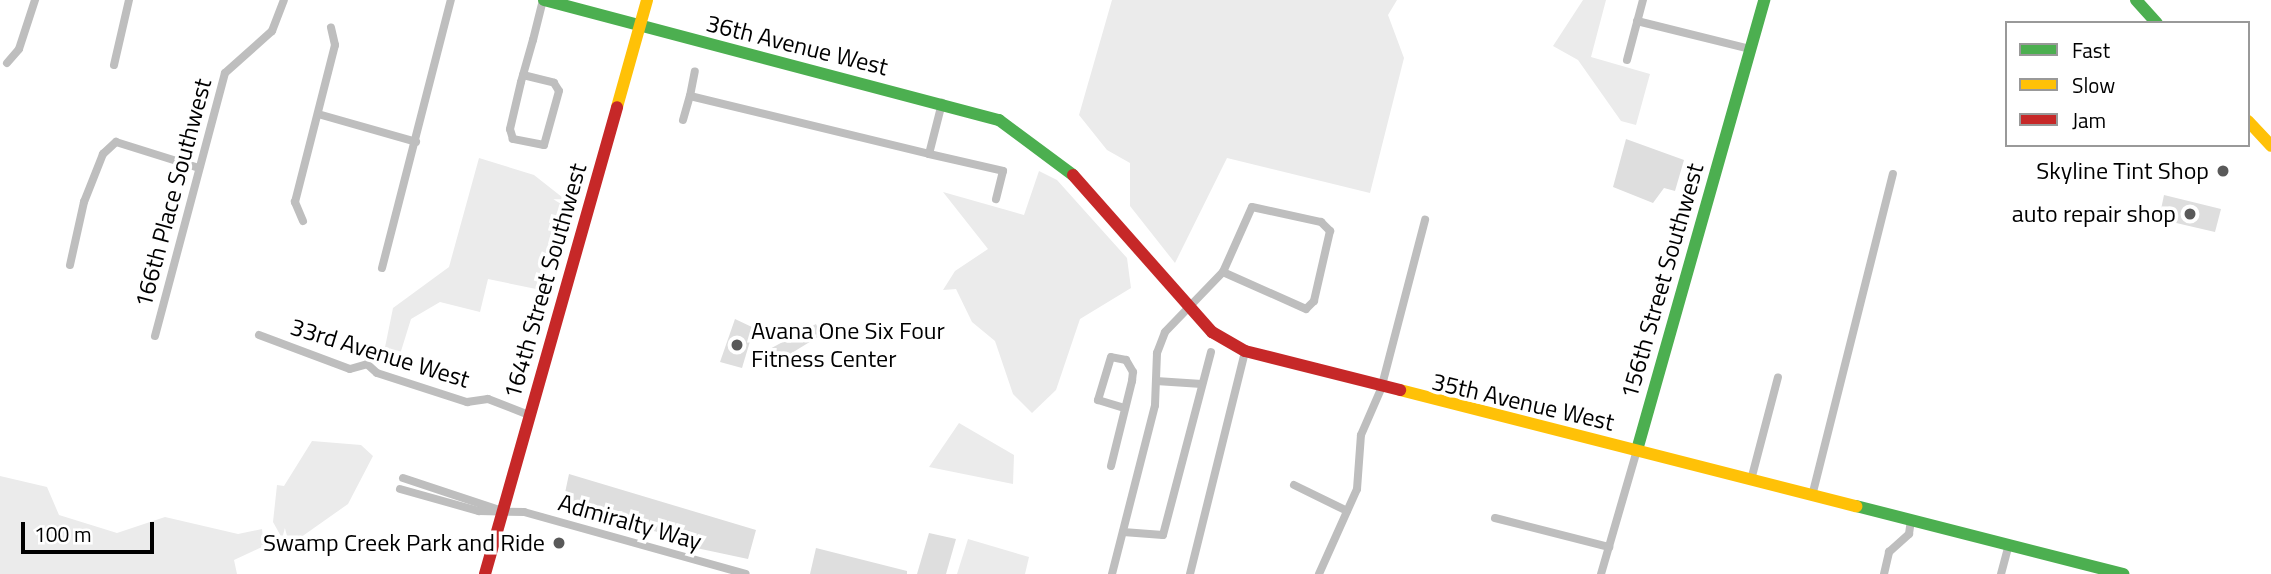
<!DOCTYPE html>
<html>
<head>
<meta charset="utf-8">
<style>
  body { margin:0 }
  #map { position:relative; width:2271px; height:574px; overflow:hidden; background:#fff; font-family:"Titillium Web",sans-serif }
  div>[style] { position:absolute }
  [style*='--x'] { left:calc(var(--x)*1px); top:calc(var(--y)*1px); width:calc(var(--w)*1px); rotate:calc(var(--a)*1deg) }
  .green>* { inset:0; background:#ebebeb }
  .building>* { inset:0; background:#dedede }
  .street>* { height:8px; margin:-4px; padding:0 4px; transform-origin:4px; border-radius:4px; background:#bebebe }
  .fast>* { height:12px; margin:-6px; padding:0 6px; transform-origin:6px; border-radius:6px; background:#4caf50 }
  .slow>* { height:12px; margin:-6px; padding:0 6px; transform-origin:6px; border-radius:6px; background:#ffc107 }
  .jam>* { height:12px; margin:-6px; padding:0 6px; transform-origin:6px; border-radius:6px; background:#c62828 }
  .dots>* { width:19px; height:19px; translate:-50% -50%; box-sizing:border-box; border:4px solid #fff; border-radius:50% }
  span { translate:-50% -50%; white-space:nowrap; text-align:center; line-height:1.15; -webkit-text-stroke:7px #fff; paint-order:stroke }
  .street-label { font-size:24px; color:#000 }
  .poi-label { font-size:24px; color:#000 }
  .right { translate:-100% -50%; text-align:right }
  .left { translate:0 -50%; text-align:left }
  .legend { position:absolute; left:2005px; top:21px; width:245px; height:126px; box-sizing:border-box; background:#fff; border:2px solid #999; margin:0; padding:9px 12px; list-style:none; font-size:21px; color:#000 }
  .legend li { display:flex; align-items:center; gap:14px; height:35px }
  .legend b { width:35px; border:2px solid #999 }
  .scale { position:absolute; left:21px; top:522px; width:133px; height:32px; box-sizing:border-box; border:4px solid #000; border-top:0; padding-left:9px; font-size:21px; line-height:24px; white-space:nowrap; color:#000; -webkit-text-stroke:5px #fff; paint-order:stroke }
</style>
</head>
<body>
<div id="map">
  <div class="green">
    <div style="clip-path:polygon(1112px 0,1397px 0,1388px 15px,1404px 58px,1370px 193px,1227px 158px,1175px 263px,1130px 206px,1130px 163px,1107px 150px,1079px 115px)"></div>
    <div style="clip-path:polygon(1583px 0,1606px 0,1591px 57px,1650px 74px,1636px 125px,1621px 121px,1578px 60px,1553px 46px)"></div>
    <div style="clip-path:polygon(479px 158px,534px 175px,567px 201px,541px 290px,488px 279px,480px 312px,440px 302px,411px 319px,397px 364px,382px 362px,393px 308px,449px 267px)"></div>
    <div style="clip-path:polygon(1039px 171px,1057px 180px,1127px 258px,1131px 288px,1080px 319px,1056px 390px,1032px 413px,1013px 394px,995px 341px,972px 322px,956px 289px,943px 290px,955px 271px,988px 249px,943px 192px,1024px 215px)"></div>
    <div style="clip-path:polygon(959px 423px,1014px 455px,1013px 484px,929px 467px)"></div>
    <div style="clip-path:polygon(312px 441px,361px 445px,373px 456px,348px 504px,287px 547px,273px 522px,277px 485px,284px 486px)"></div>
    <div style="clip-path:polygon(0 476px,47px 487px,59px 515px,117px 533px,165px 517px,238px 534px,262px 529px,264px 546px,234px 560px,237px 574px,0 574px)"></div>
    <div style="clip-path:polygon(968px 539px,1029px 557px,1025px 574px,957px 574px)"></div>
  </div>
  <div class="building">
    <div style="clip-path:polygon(1626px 139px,1684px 160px,1675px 191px,1664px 188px,1653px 203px,1613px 187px)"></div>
    <div style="clip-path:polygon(2164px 195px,2221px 209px,2215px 232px,2159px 219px)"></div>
    <div style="clip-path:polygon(735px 319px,754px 328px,742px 368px,720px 362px)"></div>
    <div style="clip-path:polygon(816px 324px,821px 335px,769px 367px,766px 351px)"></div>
    <div style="clip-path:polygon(569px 474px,756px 530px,748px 559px,668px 542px,669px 535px,562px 507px)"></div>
    <div style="clip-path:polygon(929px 533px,956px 539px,946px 574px,917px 574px)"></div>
    <div style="clip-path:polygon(816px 548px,907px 571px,907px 574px,810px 574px)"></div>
  </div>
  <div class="street">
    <div style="--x:1637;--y:21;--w:116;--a:13.9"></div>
    <div style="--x:1627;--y:60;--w:62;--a:-75.1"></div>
    <div style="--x:7;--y:63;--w:18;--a:-49"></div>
    <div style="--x:19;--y:49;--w:52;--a:-71.9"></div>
    <div style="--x:114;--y:65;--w:67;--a:-77"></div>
    <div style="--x:523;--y:75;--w:32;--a:14"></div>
    <div style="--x:554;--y:83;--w:9;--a:58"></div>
    <div style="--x:559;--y:91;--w:56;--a:105.5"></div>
    <div style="--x:544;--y:145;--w:32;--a:-169"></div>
    <div style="--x:513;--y:139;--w:10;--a:-107"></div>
    <div style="--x:510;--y:129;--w:48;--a:-76.8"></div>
    <div style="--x:521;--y:82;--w:44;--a:-74.1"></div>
    <div style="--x:533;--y:40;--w:41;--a:-76"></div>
    <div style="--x:690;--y:96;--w:25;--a:-79"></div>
    <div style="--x:318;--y:114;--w:102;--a:15.9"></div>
    <div style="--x:683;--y:120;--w:25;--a:-74"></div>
    <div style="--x:690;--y:96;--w:246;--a:13.6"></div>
    <div style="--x:929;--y:154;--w:53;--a:-75.7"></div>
    <div style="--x:929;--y:154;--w:76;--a:12.9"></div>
    <div style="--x:1003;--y:171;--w:29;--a:104"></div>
    <div style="--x:303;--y:221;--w:21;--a:-113"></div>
    <div style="--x:295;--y:202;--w:162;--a:-75.7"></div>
    <div style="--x:335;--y:45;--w:18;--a:-103"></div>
    <div style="--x:70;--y:265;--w:65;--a:-77.5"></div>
    <div style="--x:84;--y:202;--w:52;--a:-68.4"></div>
    <div style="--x:103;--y:154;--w:18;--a:-43"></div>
    <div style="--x:116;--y:142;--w:87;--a:17.4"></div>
    <div style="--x:382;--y:268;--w:277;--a:-75.6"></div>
    <div style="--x:259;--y:335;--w:97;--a:20.5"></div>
    <div style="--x:350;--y:369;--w:18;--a:-16"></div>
    <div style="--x:367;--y:364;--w:13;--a:42"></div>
    <div style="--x:377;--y:373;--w:95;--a:17.9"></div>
    <div style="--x:467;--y:402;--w:21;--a:-8"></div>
    <div style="--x:488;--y:399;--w:44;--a:21.3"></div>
    <div style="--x:155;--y:336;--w:272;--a:-75.1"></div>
    <div style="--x:225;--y:73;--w:63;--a:-41.8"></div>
    <div style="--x:272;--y:31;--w:33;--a:-69"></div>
    <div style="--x:1156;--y:381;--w:46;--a:3.7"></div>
    <div style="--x:1111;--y:466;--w:88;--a:-76.1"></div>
    <div style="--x:1132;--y:381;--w:9;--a:-84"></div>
    <div style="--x:1133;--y:372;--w:14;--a:-120"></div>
    <div style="--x:1126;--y:360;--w:15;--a:-169"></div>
    <div style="--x:1111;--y:357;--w:45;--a:106.8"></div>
    <div style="--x:1098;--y:400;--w:28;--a:17"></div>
    <div style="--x:403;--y:478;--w:101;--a:18.4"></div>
    <div style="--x:1751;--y:480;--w:106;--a:-75.3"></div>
    <div style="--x:1294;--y:485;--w:59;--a:26.1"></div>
    <div style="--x:400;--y:489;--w:82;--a:15.6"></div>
    <div style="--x:479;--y:511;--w:45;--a:1.3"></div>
    <div style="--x:524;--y:512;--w:230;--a:15.6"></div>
    <div style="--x:1812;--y:496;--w:332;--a:-75.9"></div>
    <div style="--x:1495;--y:518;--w:118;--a:14.3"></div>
    <div style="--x:1123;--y:532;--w:40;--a:4.3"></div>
    <div style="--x:1163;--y:535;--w:189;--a:-75.3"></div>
    <div style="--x:1112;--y:574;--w:174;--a:-75.7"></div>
    <div style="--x:1155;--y:405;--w:52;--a:-87.8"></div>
    <div style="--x:1157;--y:353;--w:22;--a:-69"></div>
    <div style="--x:1165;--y:332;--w:83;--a:-46"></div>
    <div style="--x:1223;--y:272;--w:71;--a:-66"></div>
    <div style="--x:1252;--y:207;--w:71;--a:12.3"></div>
    <div style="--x:1321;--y:222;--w:13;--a:45"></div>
    <div style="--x:1330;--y:231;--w:72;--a:102.9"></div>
    <div style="--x:1314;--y:301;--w:11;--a:135"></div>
    <div style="--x:1306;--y:309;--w:91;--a:-156"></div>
    <div style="--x:1190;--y:574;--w:230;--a:-76.1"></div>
    <div style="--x:1319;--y:574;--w:93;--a:-65.9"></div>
    <div style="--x:1357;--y:489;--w:54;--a:-85.8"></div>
    <div style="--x:1361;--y:435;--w:50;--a:-66.5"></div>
    <div style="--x:1381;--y:389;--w:175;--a:-75.4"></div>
    <div style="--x:1601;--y:574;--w:129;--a:-73.8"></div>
    <div style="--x:1884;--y:574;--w:23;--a:-77"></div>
    <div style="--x:1889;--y:552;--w:27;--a:-42"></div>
    <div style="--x:1909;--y:534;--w:14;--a:-82"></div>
    <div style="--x:2001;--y:574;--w:31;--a:-75"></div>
  </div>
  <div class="fast">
    <div style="--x:544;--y:0;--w:471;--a:14.8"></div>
    <div style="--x:999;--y:120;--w:92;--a:36.6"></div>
    <div style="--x:2136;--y:0;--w:31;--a:48"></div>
    <div style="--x:1637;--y:450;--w:468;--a:-74.2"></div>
    <div style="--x:1856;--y:506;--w:276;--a:14.3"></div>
  </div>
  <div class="slow">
    <div style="--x:617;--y:107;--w:111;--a:-74.3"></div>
    <div style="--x:2248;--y:121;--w:34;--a:47"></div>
    <div style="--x:1400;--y:390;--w:471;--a:14.3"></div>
  </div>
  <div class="jam">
    <div style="--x:1073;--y:175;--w:210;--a:48.5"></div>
    <div style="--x:1212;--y:332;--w:38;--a:30"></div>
    <div style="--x:1245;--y:351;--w:160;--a:14.1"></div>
    <div style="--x:485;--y:574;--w:485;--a:-74.2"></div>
  </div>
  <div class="dots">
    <div style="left:2223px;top:171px;background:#595959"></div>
    <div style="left:2190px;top:214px;background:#595959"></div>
    <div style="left:737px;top:345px;background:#595959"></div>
    <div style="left:559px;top:543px;background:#595959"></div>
  </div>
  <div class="street-label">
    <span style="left:797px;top:45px;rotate:14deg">36th Avenue West</span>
    <span style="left:173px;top:193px;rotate:-75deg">166th Place Southwest</span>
    <span style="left:545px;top:281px;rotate:-74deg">164th Street Southwest</span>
    <span style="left:1662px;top:281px;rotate:-74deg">156th Street Southwest</span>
    <span style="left:380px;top:353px;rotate:17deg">33rd Avenue West</span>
    <span style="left:1523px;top:402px;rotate:13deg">35th Avenue West</span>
    <span style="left:630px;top:522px;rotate:16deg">Admiralty Way</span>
  </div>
  <div class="poi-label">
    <span class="right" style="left:2209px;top:171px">Skyline Tint Shop</span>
    <span class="right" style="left:2176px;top:214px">auto repair shop</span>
    <span class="left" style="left:751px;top:345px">Avana One Six Four<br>Fitness Center</span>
    <span class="right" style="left:545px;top:543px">Swamp Creek Park and Ride</span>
  </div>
  <ul class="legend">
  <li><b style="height:9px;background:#4caf50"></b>Fast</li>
  <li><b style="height:9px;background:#ffc107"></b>Slow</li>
  <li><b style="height:9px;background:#c62828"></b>Jam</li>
  </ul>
  <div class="scale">100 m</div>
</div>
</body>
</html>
